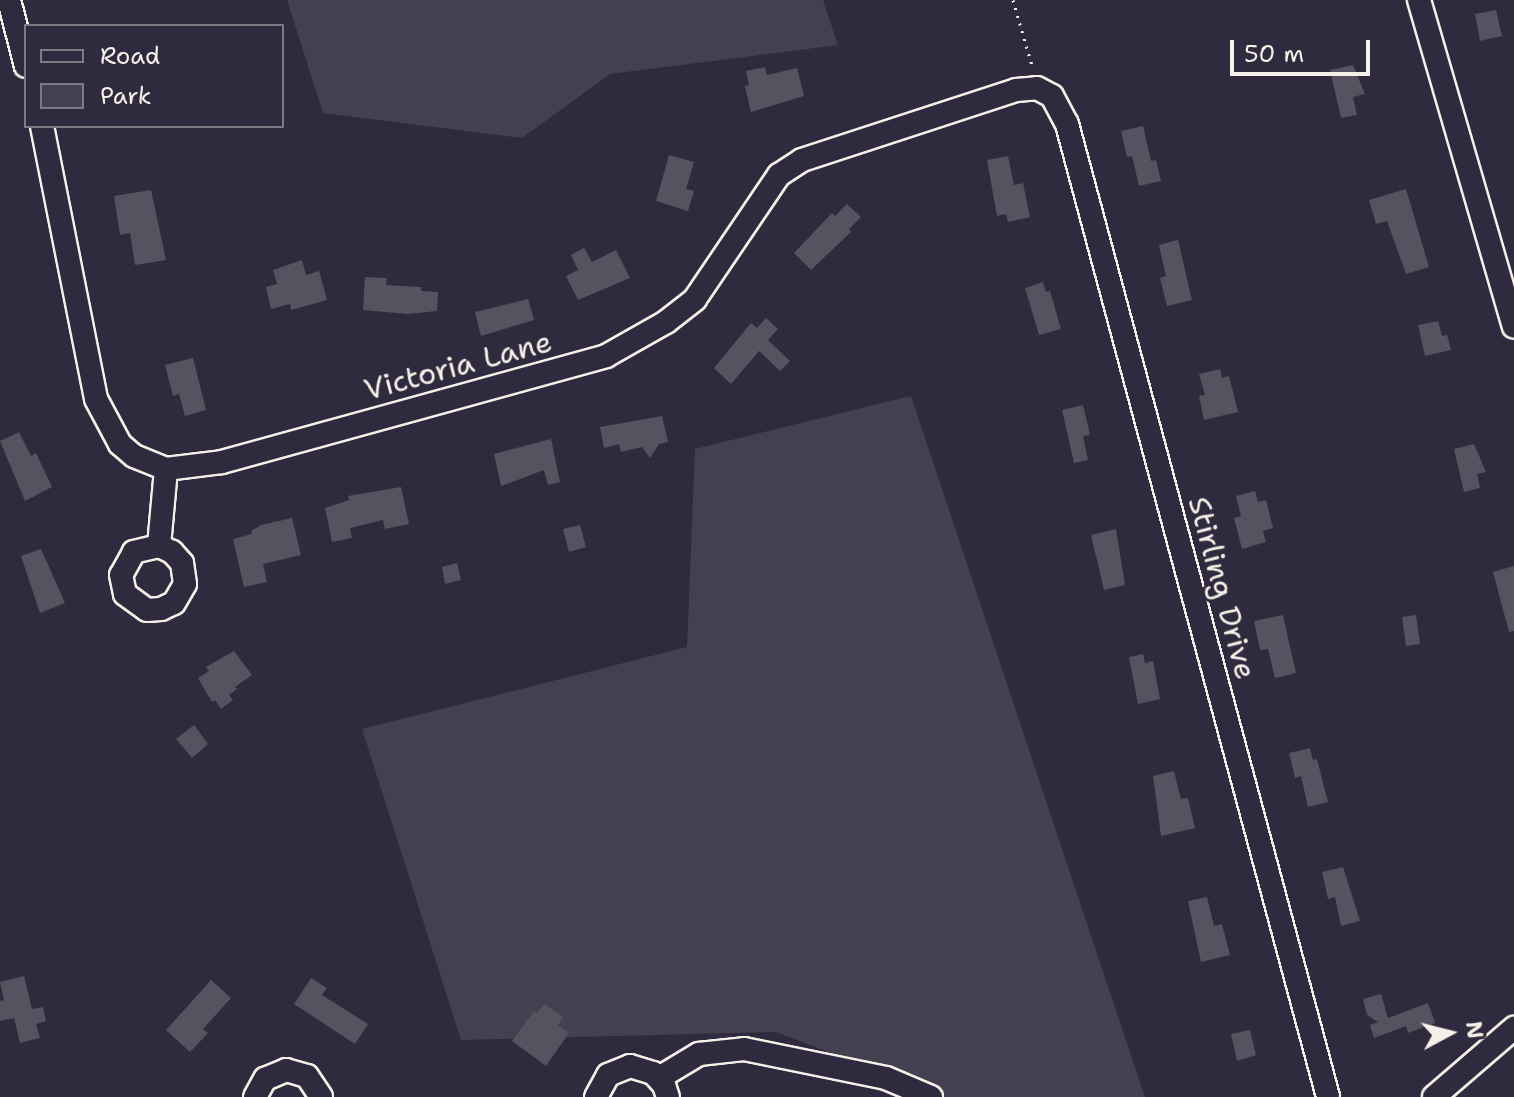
<!DOCTYPE html>
<html>
<head>
<meta charset="utf-8">
<style>
  body { margin:0 }
  #map { position:relative; width:1514px; height:1097px; overflow:hidden; background:#2f2a3d; font-family:"Shantell Sans",sans-serif }
  div>[style] { position:absolute }
  [style*='--x'] { left:calc(var(--x)*1px); top:calc(var(--y)*1px); width:calc(var(--w)*1px); rotate:calc(var(--a)*1deg) }
  .green>* { inset:0; background:#454050 }
  .building>* { inset:0; background:#56525f }
  .path>* { height:3px; margin-top:-1.5px; transform-origin:0; background:repeating-linear-gradient(90deg,#f4f1e8 0 2px,transparent 0 8px) }
  .roads { filter:drop-shadow(2px 0 #f4f1e8) drop-shadow(-2px 0 #f4f1e8) drop-shadow(0 2px #f4f1e8) drop-shadow(0 -2px #f4f1e8) }
  .street>* { height:22px; margin:-11px; padding:0 11px; transform-origin:11px; border-radius:11px; background:#2f2a3d }
  span { translate:-50% -50%; white-space:nowrap; text-align:center; line-height:1.15; -webkit-text-stroke:6px #2f2a3d; paint-order:stroke }
  .street-label { font-size:30px; color:#f4f1e8 }
  .legend { position:absolute; left:24px; top:24px; width:260px; height:104px; box-sizing:border-box; background:#2f2a3d; border:2px solid #7e7a81; margin:0; padding:10px 14px; list-style:none; font-size:24px; color:#f4f1e8 }
  .legend li { display:flex; align-items:center; gap:16px; height:40px }
  .legend b { width:40px; border:2px solid #7e7a81 }
  .north { position:absolute; left:1410px; top:993px; width:80px; height:80px; -webkit-text-stroke:6px #2f2a3d; paint-order:stroke; rotate:83deg; font-size:22px; font-weight:700; line-height:32px; text-align:center; color:#f4f1e8 }
  .north::after { content:''; display:block; margin:auto; width:28px; height:36px; background:#f4f1e8; clip-path:polygon(50% 0,100% 100%,50% 72%,0 100%) }
  .scale { position:absolute; left:1230px; top:40px; width:140px; height:36px; box-sizing:border-box; border:4px solid #f4f1e8; border-top:0; padding-left:10px; font-size:24px; line-height:28px; white-space:nowrap; color:#f4f1e8; -webkit-text-stroke:6px #2f2a3d; paint-order:stroke }
</style>
</head>
<body>
<div id="map">
  <div class="green">
    <div style="clip-path:polygon(287px 0,823px 0,838px 45px,610px 74px,522px 138px,323px 113px)"></div>
    <div style="clip-path:polygon(911px 396px,1145px 1097px,945px 1097px,776px 1032px,461px 1040px,362px 729px,687px 647px,695px 449px)"></div>
  </div>
  <div class="building">
    <div style="clip-path:polygon(1496px 10px,1502px 36px,1480px 41px,1475px 14px)"></div>
    <div style="clip-path:polygon(1353px 65px,1365px 94px,1353px 97px,1357px 115px,1341px 118px,1330px 70px)"></div>
    <div style="clip-path:polygon(765px 67px,767px 75px,797px 68px,804px 96px,751px 112px,745px 86px,749px 85px,746px 71px)"></div>
    <div style="clip-path:polygon(1143px 126px,1151px 161px,1156px 160px,1161px 181px,1139px 186px,1132px 156px,1127px 157px,1121px 131px)"></div>
    <div style="clip-path:polygon(669px 155px,694px 162px,686px 189px,694px 191px,688px 211px,656px 201px)"></div>
    <div style="clip-path:polygon(1008px 156px,1014px 185px,1023px 183px,1030px 217px,1008px 222px,1006px 214px,997px 216px,987px 160px)"></div>
    <div style="clip-path:polygon(1406px 189px,1429px 267px,1406px 274px,1387px 221px,1376px 224px,1369px 200px)"></div>
    <div style="clip-path:polygon(151px 190px,166px 260px,135px 265px,130px 233px,120px 235px,114px 196px)"></div>
    <div style="clip-path:polygon(847px 204px,861px 217px,849px 229px,851px 232px,811px 270px,794px 253px,832px 213px,835px 216px)"></div>
    <div style="clip-path:polygon(1178px 240px,1192px 300px,1167px 306px,1160px 278px,1166px 276px,1159px 245px)"></div>
    <div style="clip-path:polygon(584px 248px,592px 262px,616px 250px,630px 278px,578px 300px,566px 276px,578px 270px,571px 255px)"></div>
    <div style="clip-path:polygon(302px 260px,306px 275px,319px 271px,327px 300px,291px 310px,290px 304px,271px 309px,266px 287px,277px 284px,273px 270px)"></div>
    <div style="clip-path:polygon(365px 277px,387px 278px,386px 285px,421px 287px,421px 291px,438px 292px,437px 311px,408px 314px,363px 310px)"></div>
    <div style="clip-path:polygon(1043px 282px,1046px 292px,1050px 291px,1061px 329px,1039px 335px,1025px 288px)"></div>
    <div style="clip-path:polygon(528px 299px,534px 320px,481px 336px,475px 312px)"></div>
    <div style="clip-path:polygon(766px 318px,778px 329px,768px 340px,790px 361px,780px 371px,759px 351px,731px 384px,714px 368px,751px 323px,757px 328px)"></div>
    <div style="clip-path:polygon(1438px 321px,1442px 336px,1447px 335px,1451px 350px,1425px 356px,1418px 325px)"></div>
    <div style="clip-path:polygon(193px 358px,206px 410px,185px 416px,179px 394px,173px 396px,165px 365px)"></div>
    <div style="clip-path:polygon(1220px 369px,1222px 378px,1229px 376px,1238px 412px,1204px 420px,1199px 396px,1205px 395px,1199px 374px)"></div>
    <div style="clip-path:polygon(1083px 405px,1090px 435px,1083px 436px,1088px 460px,1074px 463px,1062px 410px)"></div>
    <div style="clip-path:polygon(662px 416px,668px 442px,659px 444px,650px 458px,642px 447px,621px 452px,619px 444px,604px 448px,600px 427px)"></div>
    <div style="clip-path:polygon(19px 432px,31px 456px,36px 453px,52px 487px,25px 501px,0 441px)"></div>
    <div style="clip-path:polygon(551px 439px,560px 482px,548px 485px,544px 470px,501px 486px,494px 454px)"></div>
    <div style="clip-path:polygon(1474px 444px,1486px 472px,1477px 474px,1480px 488px,1464px 492px,1454px 449px)"></div>
    <div style="clip-path:polygon(401px 487px,409px 524px,385px 529px,383px 520px,350px 528px,352px 538px,332px 542px,325px 508px,349px 500px,348px 496px)"></div>
    <div style="clip-path:polygon(1255px 491px,1258px 502px,1266px 500px,1273px 528px,1263px 531px,1266px 542px,1242px 549px,1234px 518px,1241px 516px,1236px 496px)"></div>
    <div style="clip-path:polygon(292px 518px,301px 555px,263px 564px,267px 582px,244px 587px,233px 539px,252px 534px,251px 531px,261px 525px)"></div>
    <div style="clip-path:polygon(580px 525px,586px 547px,569px 552px,563px 529px)"></div>
    <div style="clip-path:polygon(1116px 529px,1125px 585px,1104px 590px,1091px 535px)"></div>
    <div style="clip-path:polygon(41px 549px,65px 603px,40px 613px,21px 556px)"></div>
    <div style="clip-path:polygon(457px 563px,461px 580px,445px 584px,442px 567px)"></div>
    <div style="clip-path:polygon(1514px 566px,1514px 631px,1509px 632px,1493px 572px)"></div>
    <div style="clip-path:polygon(1283px 615px,1296px 673px,1275px 678px,1268px 649px,1260px 650px,1254px 621px)"></div>
    <div style="clip-path:polygon(1416px 615px,1420px 644px,1406px 646px,1402px 617px)"></div>
    <div style="clip-path:polygon(234px 651px,252px 675px,235px 687px,237px 689px,229px 695px,233px 700px,221px 709px,215px 700px,212px 702px,198px 678px,209px 671px,206px 667px)"></div>
    <div style="clip-path:polygon(1143px 654px,1145px 663px,1153px 661px,1160px 699px,1138px 704px,1129px 657px)"></div>
    <div style="clip-path:polygon(194px 725px,208px 744px,192px 758px,176px 739px)"></div>
    <div style="clip-path:polygon(1310px 748px,1313px 760px,1317px 759px,1328px 802px,1308px 807px,1301px 776px,1295px 778px,1289px 753px)"></div>
    <div style="clip-path:polygon(1174px 771px,1181px 799px,1188px 798px,1195px 828px,1161px 836px,1153px 776px)"></div>
    <div style="clip-path:polygon(1343px 867px,1360px 921px,1341px 926px,1335px 897px,1328px 899px,1322px 872px)"></div>
    <div style="clip-path:polygon(1207px 897px,1214px 926px,1222px 924px,1230px 955px,1201px 962px,1188px 901px)"></div>
    <div style="clip-path:polygon(24px 976px,32px 1009px,43px 1007px,46px 1021px,36px 1024px,40px 1038px,20px 1043px,14px 1018px,0 1021px,0 1001px,4px 1000px,0 982px)"></div>
    <div style="clip-path:polygon(311px 978px,327px 988px,322px 995px,368px 1024px,355px 1044px,294px 1004px)"></div>
    <div style="clip-path:polygon(211px 980px,231px 998px,203px 1029px,208px 1033px,190px 1052px,166px 1030px)"></div>
    <div style="clip-path:polygon(1381px 994px,1388px 1018px,1428px 1003px,1435px 1023px,1408px 1033px,1406px 1026px,1374px 1038px,1370px 1025px,1378px 1022px,1367px 1015px,1363px 999px)"></div>
    <div style="clip-path:polygon(544px 1004px,563px 1017px,558px 1025px,569px 1033px,546px 1066px,512px 1041px,534px 1011px,537px 1013px)"></div>
    <div style="clip-path:polygon(1250px 1030px,1256px 1055px,1237px 1061px,1231px 1034px)"></div>
  </div>
  <div class="path">
    <div style="--x:1013;--y:0;--w:72;--a:73.8"></div>
  </div>
  <div class="roads">
    <div class="street">
      <div style="--x:9;--y:0;--w:68;--a:75.6"></div>
      <div style="--x:1419;--y:0;--w:340;--a:73.8"></div>
      <div style="--x:42;--y:126;--w:278;--a:78.8"></div>
      <div style="--x:96;--y:399;--w:51;--a:61.9"></div>
      <div style="--x:120;--y:444;--w:18;--a:41"></div>
      <div style="--x:134;--y:456;--w:35;--a:22"></div>
      <div style="--x:166;--y:469;--w:56;--a:-7.1"></div>
      <div style="--x:222;--y:462;--w:398;--a:-15.4"></div>
      <div style="--x:606;--y:356;--w:69;--a:-29.5"></div>
      <div style="--x:666;--y:322;--w:37;--a:-38"></div>
      <div style="--x:695;--y:299;--w:150;--a:-55.9"></div>
      <div style="--x:779;--y:175;--w:27;--a:-33"></div>
      <div style="--x:802;--y:160;--w:225;--a:-18.1"></div>
      <div style="--x:1016;--y:90;--w:21;--a:-5"></div>
      <div style="--x:1037;--y:88;--w:17;--a:28"></div>
      <div style="--x:1052;--y:96;--w:32;--a:62"></div>
      <div style="--x:1067;--y:124;--w:1007;--a:74.98"></div>
      <div style="--x:159;--y:546;--w:26;--a:167"></div>
      <div style="--x:134;--y:552;--w:26;--a:119"></div>
      <div style="--x:121;--y:575;--w:19;--a:78"></div>
      <div style="--x:125;--y:594;--w:27;--a:36"></div>
      <div style="--x:147;--y:610;--w:14;--a:-4"></div>
      <div style="--x:161;--y:609;--w:14;--a:-25"></div>
      <div style="--x:174;--y:603;--w:22;--a:-60"></div>
      <div style="--x:185;--y:584;--w:21;--a:-98"></div>
      <div style="--x:182;--y:563;--w:15;--a:-132"></div>
      <div style="--x:172;--y:552;--w:14;--a:-155"></div>
      <div style="--x:159;--y:546;--w:77;--a:-84.8"></div>
      <div style="--x:659;--y:1078;--w:47;--a:-31"></div>
      <div style="--x:699;--y:1054;--w:45;--a:-6.3"></div>
      <div style="--x:744;--y:1049;--w:145;--a:11.5"></div>
      <div style="--x:886;--y:1078;--w:49;--a:22.9"></div>
      <div style="--x:255;--y:1097;--w:21;--a:-61"></div>
      <div style="--x:265;--y:1079;--w:23;--a:-23"></div>
      <div style="--x:286;--y:1070;--w:22;--a:16"></div>
      <div style="--x:307;--y:1076;--w:25;--a:56"></div>
      <div style="--x:596;--y:1097;--w:25;--a:-61"></div>
      <div style="--x:608;--y:1075;--w:24;--a:-22"></div>
      <div style="--x:630;--y:1066;--w:24;--a:17"></div>
      <div style="--x:653;--y:1073;--w:16;--a:47"></div>
      <div style="--x:664;--y:1085;--w:13;--a:72"></div>
      <div style="--x:1434;--y:1097;--w:106;--a:-40.8"></div>
    </div>
  </div>
  <div class="street-label">
    <span style="left:458px;top:366px;rotate:-15deg">Victoria Lane</span>
    <span style="left:1222px;top:588px;rotate:75deg">Stirling Drive</span>
  </div>
  <ul class="legend">
  <li><b style="height:10px;background:#2f2a3d"></b>Road</li>
  <li><b style="height:22px;background:#454050"></b>Park</li>
  </ul>
  <div class="north">N</div>
  <div class="scale">50 m</div>
</div>
</body>
</html>
